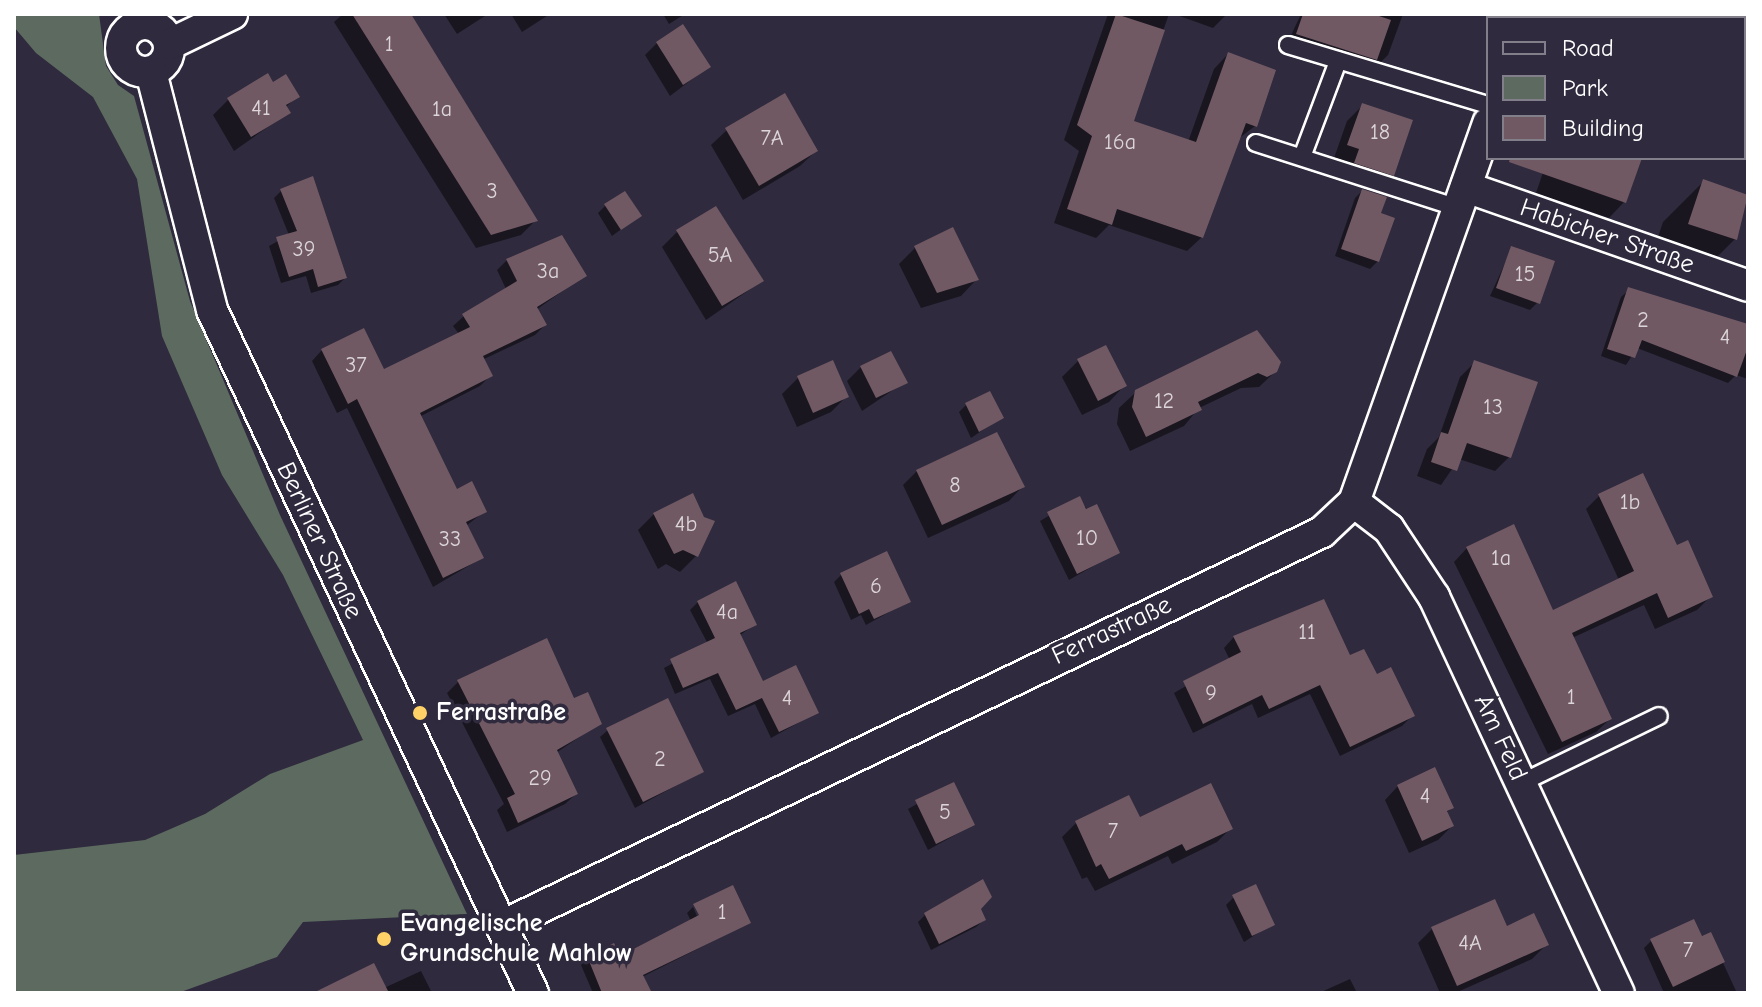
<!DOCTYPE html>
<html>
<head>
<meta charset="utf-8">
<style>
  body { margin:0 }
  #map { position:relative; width:1762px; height:1007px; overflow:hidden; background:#2f2a3d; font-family:"Comic Neue",sans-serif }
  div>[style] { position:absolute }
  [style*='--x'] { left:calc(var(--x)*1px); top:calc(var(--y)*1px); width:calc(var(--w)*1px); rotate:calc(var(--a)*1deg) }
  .green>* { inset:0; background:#5c6a60 }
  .shadow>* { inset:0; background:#0007 }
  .building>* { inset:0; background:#715964 }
  .roads { filter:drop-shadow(2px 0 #fff) drop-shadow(-2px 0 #fff) drop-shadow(0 2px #fff) drop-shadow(0 -2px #fff) }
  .lane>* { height:16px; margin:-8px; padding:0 8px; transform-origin:8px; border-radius:8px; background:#2f2a3d }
  .street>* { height:30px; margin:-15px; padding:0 15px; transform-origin:15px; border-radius:15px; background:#2f2a3d }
  .street>.ring { margin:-15px; padding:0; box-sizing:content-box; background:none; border:30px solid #2f2a3d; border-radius:50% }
  .dots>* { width:22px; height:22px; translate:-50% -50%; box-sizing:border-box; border:4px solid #2f2a3d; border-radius:50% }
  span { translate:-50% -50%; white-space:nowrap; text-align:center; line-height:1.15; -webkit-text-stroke:7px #2f2a3d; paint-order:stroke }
  .number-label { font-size:22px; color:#dcd6d8 }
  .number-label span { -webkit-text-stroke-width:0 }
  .street-label { font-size:26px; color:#fff }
  .poi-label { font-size:26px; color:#fff; font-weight:700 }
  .left { translate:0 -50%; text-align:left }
  .frame { position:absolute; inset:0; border:16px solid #fff; pointer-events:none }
  .legend { position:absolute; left:1486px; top:16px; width:260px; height:144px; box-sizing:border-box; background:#2f2a3d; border:2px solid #827f8b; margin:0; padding:10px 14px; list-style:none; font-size:24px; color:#fff }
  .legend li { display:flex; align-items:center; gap:16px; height:40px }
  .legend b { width:40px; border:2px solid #827f8b }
</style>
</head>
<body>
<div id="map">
  <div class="green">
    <div style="clip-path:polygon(14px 14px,99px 14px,106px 66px,118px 85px,134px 96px,190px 301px,280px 515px,467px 914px,303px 922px,277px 957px,178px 993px,14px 993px,14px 855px,145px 840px,205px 814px,270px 774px,363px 740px,283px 575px,222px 475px,162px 336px,137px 179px,93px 97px,36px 53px,14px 27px)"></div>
  </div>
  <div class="shadow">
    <div style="clip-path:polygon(343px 14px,408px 14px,535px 221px,521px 235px,476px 248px,334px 22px)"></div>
    <div style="clip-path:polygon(444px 14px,488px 14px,457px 34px)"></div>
    <div style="clip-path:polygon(511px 14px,550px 14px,522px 32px)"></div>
    <div style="clip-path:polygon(663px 14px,685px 14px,669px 24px)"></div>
    <div style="clip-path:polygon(1108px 14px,1169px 14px,1131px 122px,1188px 142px,1214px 69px,1228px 54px,1255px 126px,1238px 139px,1202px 237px,1187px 251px,1109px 225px,1096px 238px,1054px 223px,1079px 151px,1064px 140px)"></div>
    <div style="clip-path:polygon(1174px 14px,1227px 14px,1213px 28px)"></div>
    <div style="clip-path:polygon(1301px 14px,1403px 14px,1388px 55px,1376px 67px,1286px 46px)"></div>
    <div style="clip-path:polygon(1605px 14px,1671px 14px,1677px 16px,1604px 18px)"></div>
    <div style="clip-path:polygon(1744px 40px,1748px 41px,1748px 123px,1744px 122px)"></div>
    <div style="clip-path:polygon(657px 43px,708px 67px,670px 96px,645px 55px)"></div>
    <div style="clip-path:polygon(272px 85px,297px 96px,286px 107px,289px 112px,234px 151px,213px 115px,229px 99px)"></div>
    <div style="clip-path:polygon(1363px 105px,1392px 175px,1376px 191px,1340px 179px,1344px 165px,1333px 161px,1347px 121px)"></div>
    <div style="clip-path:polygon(727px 130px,816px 151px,800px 166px,743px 200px,711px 145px)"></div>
    <div style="clip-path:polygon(1548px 158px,1640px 158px,1624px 202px,1609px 218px,1536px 193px)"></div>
    <div style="clip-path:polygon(1703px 182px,1748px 197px,1735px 239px,1695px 279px,1649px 264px,1663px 222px)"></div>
    <div style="clip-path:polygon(281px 191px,345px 278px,338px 285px,311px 293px,306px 276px,281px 283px,269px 246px,289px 235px,274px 198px)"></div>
    <div style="clip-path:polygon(1362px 191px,1379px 214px,1378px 261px,1370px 269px,1335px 256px,1355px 198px)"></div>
    <div style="clip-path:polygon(605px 206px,639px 216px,612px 236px,598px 213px)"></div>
    <div style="clip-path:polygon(678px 231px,762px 281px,706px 320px,662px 247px)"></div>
    <div style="clip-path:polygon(915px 248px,976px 280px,961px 296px,921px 308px,899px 264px)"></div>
    <div style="clip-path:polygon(1512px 248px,1538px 302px,1530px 310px,1490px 296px)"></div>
    <div style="clip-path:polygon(507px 260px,585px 275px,536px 310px,545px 325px,535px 335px,482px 360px,490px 376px,480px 386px,419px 417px,456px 491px,485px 511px,466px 526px,482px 558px,433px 587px,347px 408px,337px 413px,312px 361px,322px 350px,383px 372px,459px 334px,453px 326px,464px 316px,506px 289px,497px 270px)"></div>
    <div style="clip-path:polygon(1629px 290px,1748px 331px,1748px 379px,1736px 375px,1728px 383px,1637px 348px,1626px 365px,1601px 356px,1621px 297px)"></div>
    <div style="clip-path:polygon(1256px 333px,1276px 371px,1259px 387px,1241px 388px,1199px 408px,1184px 426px,1130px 451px,1117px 424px,1119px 408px,1136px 392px)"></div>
    <div style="clip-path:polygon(1078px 361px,1124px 386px,1109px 402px,1082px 415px,1062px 377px)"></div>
    <div style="clip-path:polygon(1474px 363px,1509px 457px,1495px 471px,1459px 459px,1441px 485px,1417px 476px,1427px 449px,1439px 437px,1460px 377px)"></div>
    <div style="clip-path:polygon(861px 367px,905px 382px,862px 411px,847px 381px)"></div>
    <div style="clip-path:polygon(798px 378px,847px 396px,831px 412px,797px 427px,782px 394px)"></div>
    <div style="clip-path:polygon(966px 405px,1002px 417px,971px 438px,959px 412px)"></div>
    <div style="clip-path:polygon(917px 471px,1023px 486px,1009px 501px,928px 538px,903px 485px)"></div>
    <div style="clip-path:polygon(1599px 496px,1676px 548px,1710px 597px,1697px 610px,1655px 629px,1644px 605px,1572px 638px,1610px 719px,1596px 732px,1548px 754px,1454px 562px,1467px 548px,1552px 612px,1619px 580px,1586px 509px)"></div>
    <div style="clip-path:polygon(1079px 498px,1118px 552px,1069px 580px,1040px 521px)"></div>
    <div style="clip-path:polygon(654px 514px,696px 556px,680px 572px,666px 564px,658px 569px,638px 530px)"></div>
    <div style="clip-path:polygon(841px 575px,909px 601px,866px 625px,861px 615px,851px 620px,834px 582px)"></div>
    <div style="clip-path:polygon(698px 602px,755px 624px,739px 636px,762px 684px,816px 713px,771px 738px,755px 704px,728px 716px,710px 679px,675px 694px,664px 668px,708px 644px,690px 610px)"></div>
    <div style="clip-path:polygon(1234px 637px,1349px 658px,1376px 677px,1412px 716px,1402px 726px,1340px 756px,1310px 694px,1258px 718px,1252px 704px,1193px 733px,1174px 693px,1230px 660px,1224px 648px)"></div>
    <div style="clip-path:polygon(546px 641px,573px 701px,600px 723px,556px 753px,576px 794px,565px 804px,507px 832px,497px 810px,504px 804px,447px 693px,458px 682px)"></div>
    <div style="clip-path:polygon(608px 730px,701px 772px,635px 808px,600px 737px)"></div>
    <div style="clip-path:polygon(953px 784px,973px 825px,928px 850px,908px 809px)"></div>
    <div style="clip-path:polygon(1398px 786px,1452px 808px,1446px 813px,1452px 826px,1438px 840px,1409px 853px,1385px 800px)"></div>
    <div style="clip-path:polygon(1128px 798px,1139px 820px,1231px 828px,1217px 842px,1172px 864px,1168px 856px,1095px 891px,1087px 877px,1082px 879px,1062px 837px,1076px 823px)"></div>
    <div style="clip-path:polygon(1234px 897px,1272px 924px,1244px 942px,1226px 905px)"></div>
    <div style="clip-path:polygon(1494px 901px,1506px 929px,1546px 945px,1532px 959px,1455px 993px,1440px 993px,1418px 943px,1432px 929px)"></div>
    <div style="clip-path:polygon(693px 907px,701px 925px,749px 923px,642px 977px,650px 993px,593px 993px,581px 965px,588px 958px,619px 959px,691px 921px,687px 913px)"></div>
    <div style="clip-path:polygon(979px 909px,984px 920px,976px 927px,931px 950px,918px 922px,925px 915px)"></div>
    <div style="clip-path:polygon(1710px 935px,1737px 993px,1664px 993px,1644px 948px,1651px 941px)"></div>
    <div style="clip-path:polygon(421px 971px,432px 993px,318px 993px,384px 988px)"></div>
    <div style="clip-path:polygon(1350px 979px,1357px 993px,1319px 993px)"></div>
  </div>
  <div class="building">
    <div style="clip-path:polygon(352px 14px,411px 14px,538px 221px,491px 235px)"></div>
    <div style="clip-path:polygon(1116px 14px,1165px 30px,1134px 121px,1196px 142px,1228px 52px,1276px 70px,1257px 127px,1246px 123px,1203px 238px,1117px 209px,1112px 225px,1067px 209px,1092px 136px,1077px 125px)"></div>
    <div style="clip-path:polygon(1303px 14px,1373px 14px,1391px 20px,1377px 60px,1296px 34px)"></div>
    <div style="clip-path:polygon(683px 24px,711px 67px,683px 85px,656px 42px)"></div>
    <div style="clip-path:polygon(268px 73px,273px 82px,286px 74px,300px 97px,286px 105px,291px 113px,251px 137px,227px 98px)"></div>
    <div style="clip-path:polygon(785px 93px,818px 151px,759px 186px,725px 128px)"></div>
    <div style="clip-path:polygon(1362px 103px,1413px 120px,1394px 176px,1354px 163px,1359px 149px,1347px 145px)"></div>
    <div style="clip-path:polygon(1510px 158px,1642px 158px,1626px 203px,1509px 162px)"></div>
    <div style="clip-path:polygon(313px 176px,347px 278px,318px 287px,313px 269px,289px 277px,276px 237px,297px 231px,280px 189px)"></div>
    <div style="clip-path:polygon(1703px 179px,1748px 195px,1737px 240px,1688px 224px)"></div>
    <div style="clip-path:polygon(1362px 189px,1387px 197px,1381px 213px,1395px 218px,1379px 262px,1341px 249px)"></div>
    <div style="clip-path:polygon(625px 191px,642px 216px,621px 230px,604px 204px)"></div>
    <div style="clip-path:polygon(716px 206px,764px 281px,722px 306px,676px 230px)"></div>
    <div style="clip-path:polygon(953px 227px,979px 280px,937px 293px,914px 246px)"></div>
    <div style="clip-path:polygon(562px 235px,587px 276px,537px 307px,547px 325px,483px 356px,493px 376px,420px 413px,457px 489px,472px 481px,487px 512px,466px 522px,484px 558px,443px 578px,357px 399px,348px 404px,321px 349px,364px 328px,384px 369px,470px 327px,462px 314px,517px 281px,506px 259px)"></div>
    <div style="clip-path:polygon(1511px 246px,1555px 261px,1540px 304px,1496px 288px)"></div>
    <div style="clip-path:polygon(1628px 287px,1748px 324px,1748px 347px,1737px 377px,1642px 340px,1635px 358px,1607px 349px)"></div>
    <div style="clip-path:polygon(1257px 330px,1281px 362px,1277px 372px,1267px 377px,1258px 373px,1198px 402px,1202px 410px,1146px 437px,1132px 407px,1135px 390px)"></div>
    <div style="clip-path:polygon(1106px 345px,1127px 386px,1098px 401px,1077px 359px)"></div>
    <div style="clip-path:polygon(891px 351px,908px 383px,876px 398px,860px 366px)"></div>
    <div style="clip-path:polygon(833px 360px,849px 397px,813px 413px,797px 376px)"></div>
    <div style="clip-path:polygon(1474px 360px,1538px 382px,1511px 458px,1467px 443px,1457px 471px,1431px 462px,1441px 432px,1448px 434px)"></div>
    <div style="clip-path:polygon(990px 391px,1004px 418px,979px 432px,965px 403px)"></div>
    <div style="clip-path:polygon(997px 432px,1025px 487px,942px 525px,916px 470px)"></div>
    <div style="clip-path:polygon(1643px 473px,1677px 545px,1688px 540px,1713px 597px,1668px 618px,1657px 593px,1572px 633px,1612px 719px,1562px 742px,1466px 547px,1514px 524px,1553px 610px,1634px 571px,1598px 494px)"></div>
    <div style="clip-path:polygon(693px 493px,704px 517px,715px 521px,698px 557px,683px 550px,674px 554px,653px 513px)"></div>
    <div style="clip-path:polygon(1080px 496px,1086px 509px,1097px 504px,1120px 553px,1077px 574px,1047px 512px)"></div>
    <div style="clip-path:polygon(887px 551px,911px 602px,874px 619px,869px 609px,859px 614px,840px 573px)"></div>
    <div style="clip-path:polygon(736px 581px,757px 625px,740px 633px,763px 681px,796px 665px,819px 713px,779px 732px,762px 698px,736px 710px,718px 673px,683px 688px,670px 659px,715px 638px,697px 601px)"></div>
    <div style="clip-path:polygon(1324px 599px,1350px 655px,1364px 649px,1377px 674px,1391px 667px,1415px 716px,1350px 747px,1320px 685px,1269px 709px,1262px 695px,1203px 724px,1183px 681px,1241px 652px,1233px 636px)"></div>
    <div style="clip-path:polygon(547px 638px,574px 698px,588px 692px,602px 724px,557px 750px,578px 794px,518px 823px,507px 798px,515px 794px,457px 680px)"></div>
    <div style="clip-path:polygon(668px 698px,704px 772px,643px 802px,606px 728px)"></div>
    <div style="clip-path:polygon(1435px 767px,1454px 808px,1447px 811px,1454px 826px,1422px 841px,1397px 785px)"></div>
    <div style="clip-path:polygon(954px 782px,975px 825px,936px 844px,915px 800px)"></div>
    <div style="clip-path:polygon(1211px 783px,1233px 829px,1186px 851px,1182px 844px,1109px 879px,1101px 864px,1096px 867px,1075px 821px,1129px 795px,1140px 817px)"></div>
    <div style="clip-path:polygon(983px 879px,992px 897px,981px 909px,986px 920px,939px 944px,924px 913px)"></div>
    <div style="clip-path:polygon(1256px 884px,1275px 925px,1252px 936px,1232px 895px)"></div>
    <div style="clip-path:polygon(733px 885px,751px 923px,643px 975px,652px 993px,602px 993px,587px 956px,614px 943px,620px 956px,699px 915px,693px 904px)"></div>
    <div style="clip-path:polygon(1495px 899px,1507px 926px,1534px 913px,1549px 945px,1457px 986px,1431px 927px)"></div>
    <div style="clip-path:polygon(1694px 919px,1702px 936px,1711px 932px,1725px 962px,1673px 987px,1650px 939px)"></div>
    <div style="clip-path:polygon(374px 963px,389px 993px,313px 993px)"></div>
  </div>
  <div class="roads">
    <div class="lane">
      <div style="--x:1288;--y:45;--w:209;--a:16.7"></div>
      <div style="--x:1256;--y:143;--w:212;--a:17.8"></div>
      <div style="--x:1302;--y:157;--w:103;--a:-69.4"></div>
      <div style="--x:1521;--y:783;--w:153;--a:-25.9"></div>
    </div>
    <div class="street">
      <div style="--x:1525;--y:18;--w:4;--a:-76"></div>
      <div class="ring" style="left:121px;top:24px;width:18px;height:18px"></div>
      <div style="--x:170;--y:44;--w:69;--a:-25.8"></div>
      <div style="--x:151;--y:72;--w:246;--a:75.6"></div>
      <div style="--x:212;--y:310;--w:755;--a:64.83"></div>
      <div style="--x:1466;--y:187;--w:299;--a:19.3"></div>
      <div style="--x:1354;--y:502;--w:44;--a:37.6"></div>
      <div style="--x:1389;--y:529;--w:82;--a:56.5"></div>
      <div style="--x:1434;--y:597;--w:437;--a:65"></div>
      <div style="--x:502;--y:926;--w:910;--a:-25.66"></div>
      <div style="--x:1322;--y:532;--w:44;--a:-43.2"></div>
      <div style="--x:1354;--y:502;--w:402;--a:-70.5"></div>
    </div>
  </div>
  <div class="dots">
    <div style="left:420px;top:713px;background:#ffd166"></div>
    <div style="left:384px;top:939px;background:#ffd166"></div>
  </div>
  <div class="number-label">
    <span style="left:389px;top:45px">1</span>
    <span style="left:261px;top:109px">41</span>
    <span style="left:442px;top:110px">1a</span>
    <span style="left:1380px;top:133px">18</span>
    <span style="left:772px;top:139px">7A</span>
    <span style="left:1120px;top:143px">16a</span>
    <span style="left:492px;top:192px">3</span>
    <span style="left:304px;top:250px">39</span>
    <span style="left:720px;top:256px">5A</span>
    <span style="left:548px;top:272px">3a</span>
    <span style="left:1525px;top:275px">15</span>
    <span style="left:1643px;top:321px">2</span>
    <span style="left:1725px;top:338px">4</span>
    <span style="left:356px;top:366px">37</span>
    <span style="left:1164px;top:402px">12</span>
    <span style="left:1493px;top:408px">13</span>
    <span style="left:955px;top:486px">8</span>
    <span style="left:1630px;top:503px">1b</span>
    <span style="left:686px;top:525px">4b</span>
    <span style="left:1087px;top:539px">10</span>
    <span style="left:450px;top:540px">33</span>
    <span style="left:1501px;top:559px">1a</span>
    <span style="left:876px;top:587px">6</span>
    <span style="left:727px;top:613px">4a</span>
    <span style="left:1307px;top:633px">11</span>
    <span style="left:1211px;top:694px">9</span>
    <span style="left:1571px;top:698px">1</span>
    <span style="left:787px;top:699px">4</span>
    <span style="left:660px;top:760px">2</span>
    <span style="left:540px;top:779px">29</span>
    <span style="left:1425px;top:797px">4</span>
    <span style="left:945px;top:813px">5</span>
    <span style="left:1113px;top:832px">7</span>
    <span style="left:722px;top:913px">1</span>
    <span style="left:1470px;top:944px">4A</span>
    <span style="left:1688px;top:951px">7</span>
  </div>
  <div class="street-label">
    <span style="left:1607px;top:237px;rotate:19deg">Habicher Straße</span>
    <span style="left:319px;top:541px;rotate:65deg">Berliner Straße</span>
    <span style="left:1112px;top:631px;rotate:-25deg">Ferrastraße</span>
    <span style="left:1500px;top:738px;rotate:65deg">Am Feld</span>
  </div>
  <div class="poi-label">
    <span class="left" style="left:436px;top:713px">Ferrastraße</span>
    <span class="left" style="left:400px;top:939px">Evangelische<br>Grundschule Mahlow</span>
  </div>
  <div class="frame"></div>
  <ul class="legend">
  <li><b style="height:10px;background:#2f2a3d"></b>Road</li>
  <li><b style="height:22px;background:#5c6a60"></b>Park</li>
  <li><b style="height:22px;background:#715964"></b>Building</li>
  </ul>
</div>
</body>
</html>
